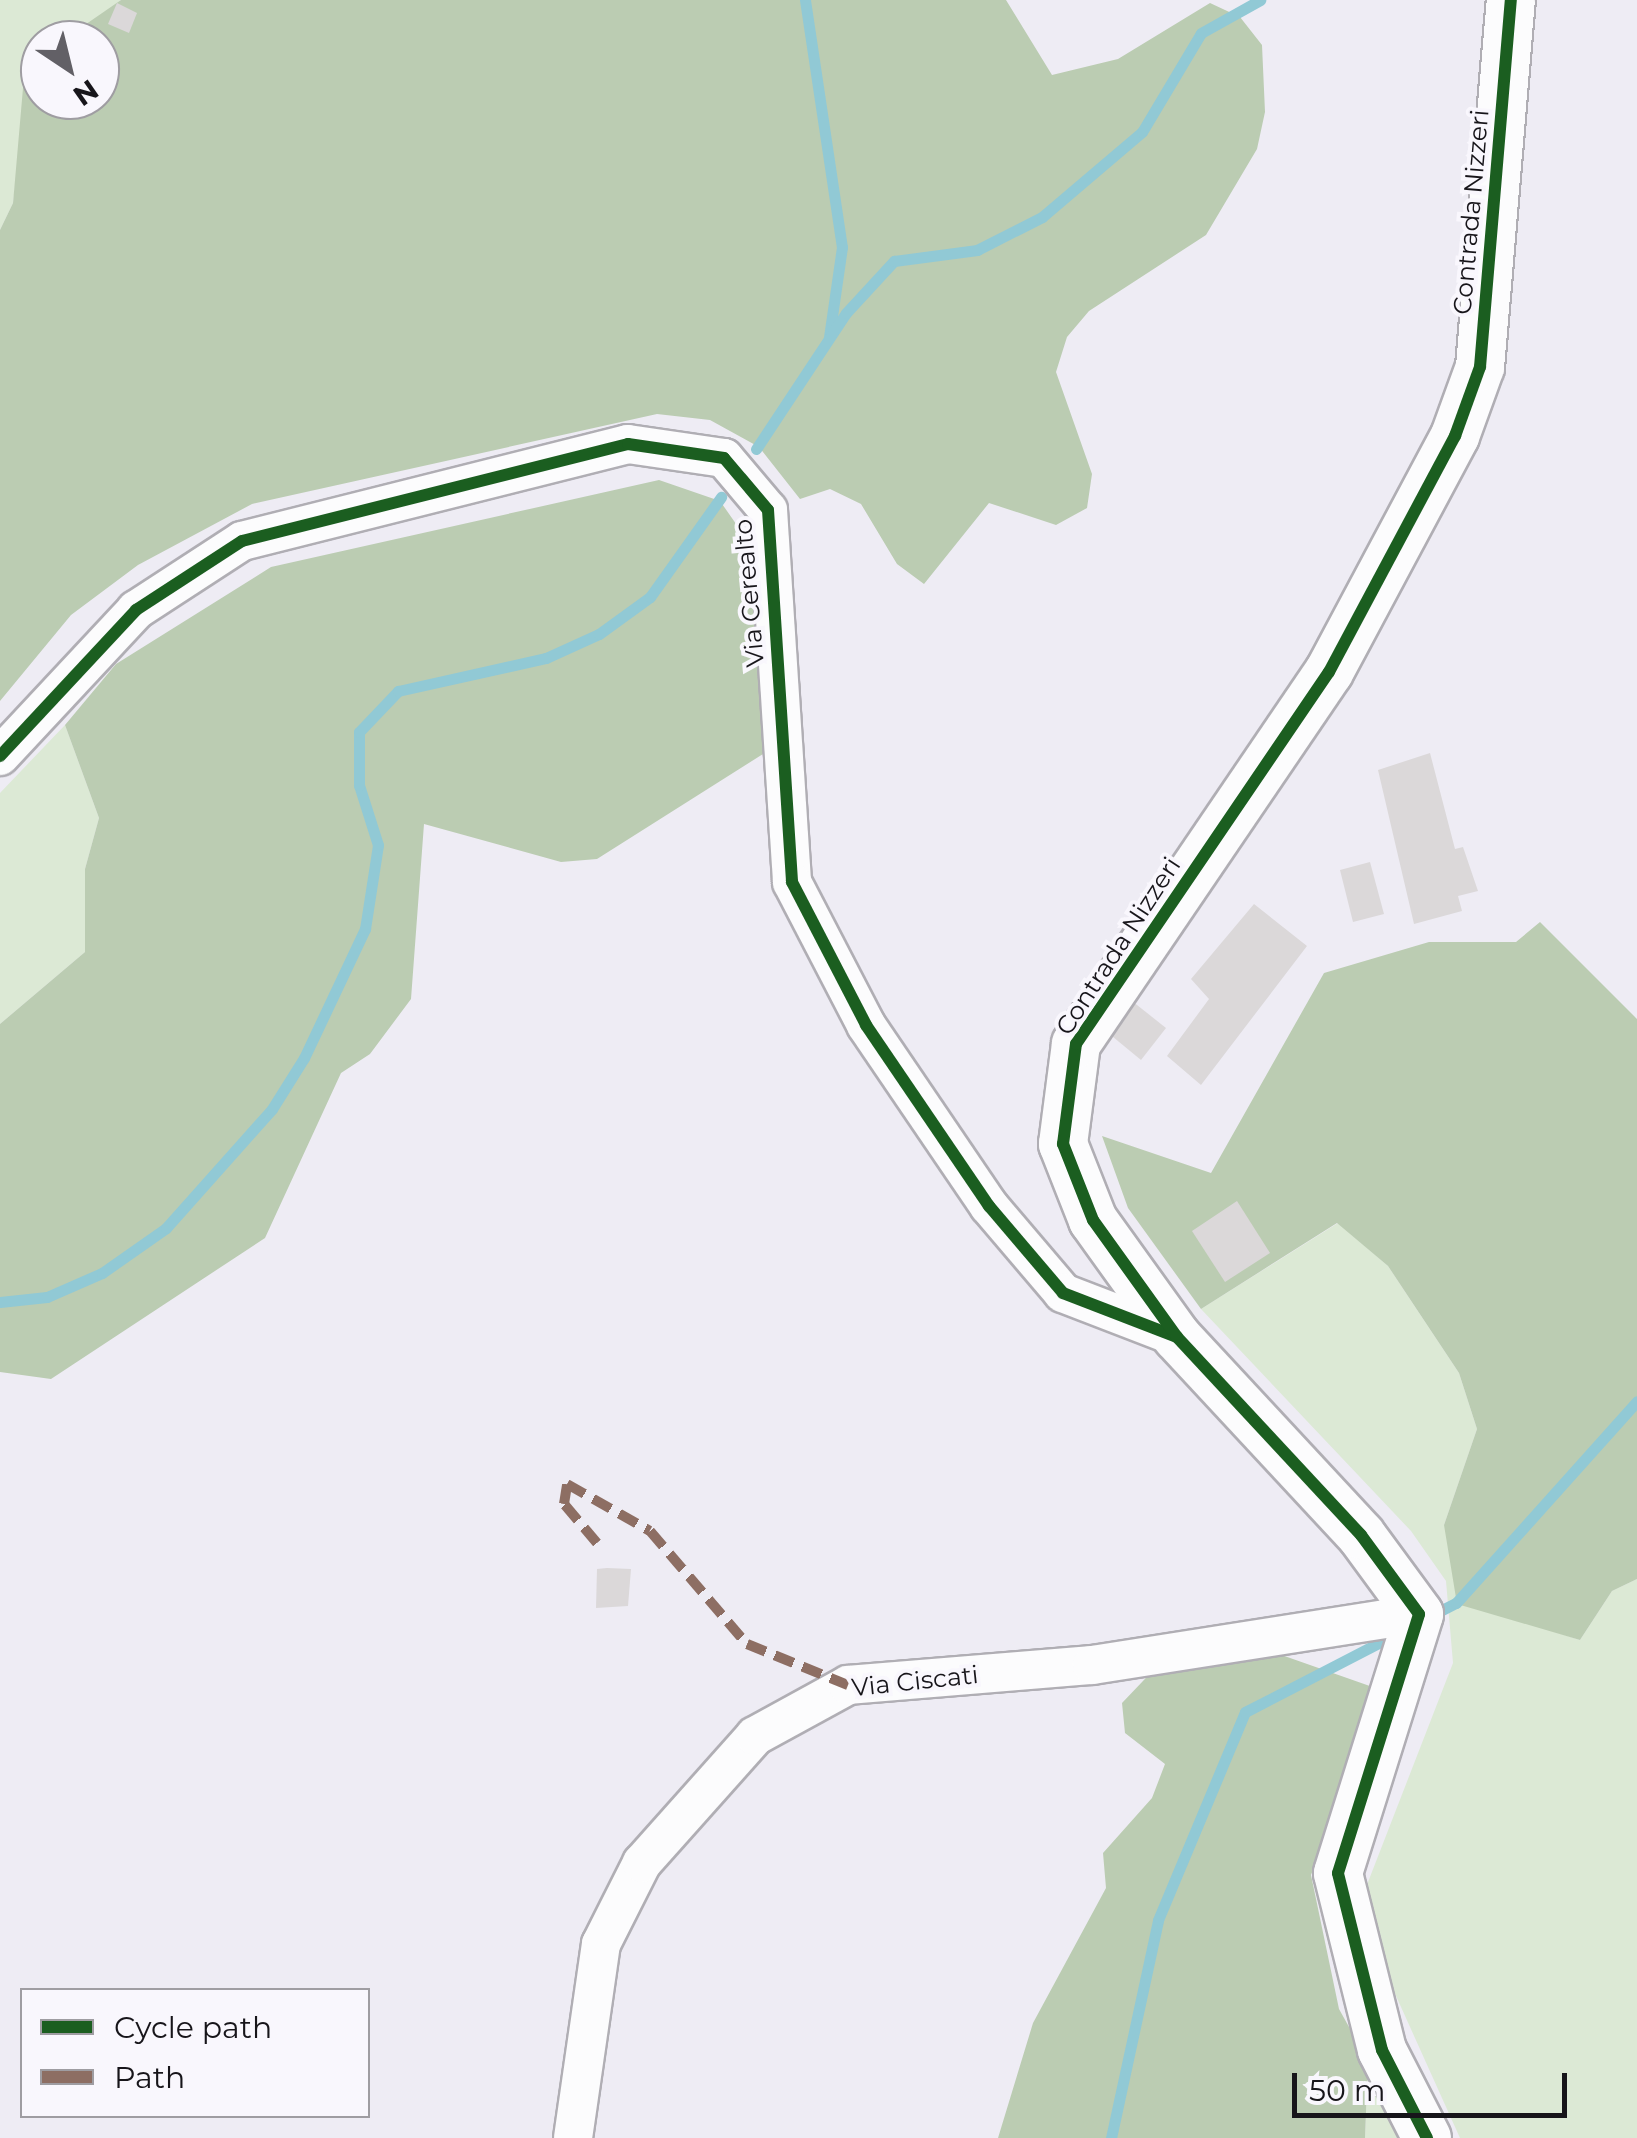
<!DOCTYPE html>
<html>
<head>
<meta charset="utf-8">
<style>
  body { margin:0 }
  #map { position:relative; width:1637px; height:2138px; overflow:hidden; background:#eeecf4; font-family:Montserrat,sans-serif }
  div>[style] { position:absolute }
  [style*='--x'] { left:calc(var(--x)*1px); top:calc(var(--y)*1px); width:calc(var(--w)*1px); rotate:calc(var(--a)*1deg) }
  .green>* { inset:0; background:#dce9d5 }
  .forest>* { inset:0; background:#bbccb2 }
  .stream>* { height:11px; margin:-5.5px; padding:0 5.5px; transform-origin:5.5px; border-radius:5.5px; background:#91c9d5 }
  .building>* { inset:0; background:#dbd8d9 }
  .roads { filter:drop-shadow(2px 0 #b0aeb4) drop-shadow(-2px 0 #b0aeb4) drop-shadow(0 2px #b0aeb4) drop-shadow(0 -2px #b0aeb4) }
  .minor>* { height:38px; margin:-19px; padding:0 19px; transform-origin:19px; border-radius:19px; background:#fcfcfd }
  .tertiary>* { height:48px; margin:-24px; padding:0 24px; transform-origin:24px; border-radius:24px; background:#fcfcfd }
  .quiet>* { height:10px; margin-top:-5px; transform-origin:0; background:repeating-linear-gradient(90deg,#8d6e63 0 20px,transparent 0 30px) }
  .cycleway>* { height:12px; margin:-6px; padding:0 6px; transform-origin:6px; border-radius:6px; background:#1b5e20 }
  span { translate:-50% -50%; white-space:nowrap; text-align:center; line-height:1.15; -webkit-text-stroke:8px #f9f7fd; paint-order:stroke }
  .street-label { font-size:25px; color:#17151a }
  .legend { position:absolute; left:20px; top:1988px; width:350px; height:130px; box-sizing:border-box; background:#f9f7fd; border:2px solid #9f9da2; margin:0; padding:12px 18px; list-style:none; font-size:30px; color:#17151a }
  .legend li { display:flex; align-items:center; gap:20px; height:50px }
  .legend b { width:50px; border:2px solid #9f9da2 }
  .north { position:absolute; left:20px; top:20px; width:100px; height:100px; box-sizing:border-box; background:#f9f7fd; border:2px solid #9f9da2; border-radius:50%; rotate:145deg; font-size:28px; font-weight:700; line-height:40px; text-align:center; color:#17151a }
  .north::after { content:''; display:block; margin:auto; width:35px; height:45px; background:#626066; clip-path:polygon(50% 0,100% 100%,50% 72%,0 100%) }
  .scale { position:absolute; left:1292px; top:2073px; width:275px; height:45px; box-sizing:border-box; border:5px solid #17151a; border-top:0; padding-left:12px; font-size:30px; line-height:35px; white-space:nowrap; color:#17151a; -webkit-text-stroke:8px #f9f7fd; paint-order:stroke }
</style>
</head>
<body>
<div id="map">
  <div class="green">
    <div style="clip-path:polygon(0 0,121px 0,73px 39px,32px 44px,13px 203px,0 230px)"></div>
    <div style="clip-path:polygon(65px 725px,99px 818px,85px 869px,85px 952px,0 1024px,0 793px)"></div>
    <div style="clip-path:polygon(1338px 1223px,1388px 1266px,1459px 1373px,1477px 1429px,1444px 1525px,1540px 1627px,1580px 1640px,1612px 1591px,1637px 1579px,1637px 2138px,1460px 2138px,1365px 1927px,1363px 1895px,1453px 1663px,1446px 1581px,1411px 1531px,1201px 1309px)"></div>
    <div style="clip-path:polygon(1368px 2061px,1404px 2138px,1365px 2138px)"></div>
  </div>
  <div class="forest">
    <div style="clip-path:polygon(121px 0,1006px 0,1052px 75px,1118px 59px,1210px 3px,1240px 17px,1262px 45px,1265px 112px,1257px 149px,1206px 235px,1089px 311px,1067px 337px,1056px 372px,1092px 474px,1087px 508px,1056px 525px,989px 503px,924px 584px,897px 564px,861px 504px,830px 489px,800px 499px,759px 447px,710px 420px,657px 414px,252px 504px,138px 565px,71px 615px,0 701px,0 230px,13px 203px,23px 88px,32px 44px,40px 43px,40px 100px,100px 100px,100px 40px,63px 40px)"></div>
    <div style="clip-path:polygon(659px 480px,720px 501px,741px 531px,753px 570px,763px 754px,597px 859px,561px 862px,424px 824px,411px 999px,370px 1054px,341px 1073px,265px 1238px,51px 1379px,0 1372px,0 1024px,85px 952px,85px 869px,99px 818px,65px 725px,116px 664px,271px 567px)"></div>
    <div style="clip-path:polygon(1540px 922px,1637px 1019px,1637px 1579px,1612px 1591px,1580px 1640px,1457px 1604px,1444px 1525px,1477px 1429px,1459px 1373px,1388px 1266px,1337px 1223px,1201px 1309px,1128px 1208px,1102px 1136px,1211px 1173px,1324px 973px,1429px 942px,1516px 942px)"></div>
    <div style="clip-path:polygon(1273px 1652px,1384px 1691px,1311px 1875px,1339px 2009px,1368px 2061px,1365px 2138px,998px 2138px,1033px 2023px,1106px 1888px,1103px 1853px,1152px 1798px,1165px 1764px,1125px 1733px,1122px 1703px,1163px 1660px)"></div>
  </div>
  <div class="stream">
    <div style="--x:805;--y:0;--w:250;--a:81.5"></div>
    <div style="--x:842;--y:247;--w:91;--a:98.2"></div>
    <div style="--x:756;--y:449;--w:163;--a:-56.5"></div>
    <div style="--x:846;--y:313;--w:71;--a:-47.3"></div>
    <div style="--x:894;--y:261;--w:84;--a:-7.5"></div>
    <div style="--x:977;--y:250;--w:73;--a:-26.9"></div>
    <div style="--x:1042;--y:217;--w:131;--a:-40.4"></div>
    <div style="--x:1142;--y:132;--w:115;--a:-59.2"></div>
    <div style="--x:1201;--y:33;--w:68;--a:-29.2"></div>
    <div style="--x:0;--y:1302;--w:47;--a:-6.1"></div>
    <div style="--x:47;--y:1297;--w:60;--a:-23.6"></div>
    <div style="--x:102;--y:1273;--w:78;--a:-35.1"></div>
    <div style="--x:166;--y:1228;--w:159;--a:-48.3"></div>
    <div style="--x:272;--y:1109;--w:60;--a:-57.9"></div>
    <div style="--x:304;--y:1058;--w:143;--a:-64.7"></div>
    <div style="--x:365;--y:929;--w:85;--a:-81.2"></div>
    <div style="--x:378;--y:845;--w:63;--a:-107.6"></div>
    <div style="--x:359;--y:785;--w:53;--a:-90"></div>
    <div style="--x:359;--y:732;--w:57;--a:-46.4"></div>
    <div style="--x:398;--y:691;--w:152;--a:-12.6"></div>
    <div style="--x:546;--y:658;--w:58;--a:-24.4"></div>
    <div style="--x:599;--y:634;--w:63;--a:-36"></div>
    <div style="--x:650;--y:597;--w:123;--a:-54.6"></div>
    <div style="--x:1430;--y:1616;--w:29;--a:-27"></div>
    <div style="--x:1456;--y:1603;--w:271;--a:-48.1"></div>
    <div style="--x:1111;--y:2138;--w:223;--a:-77.8"></div>
    <div style="--x:1158;--y:1920;--w:225;--a:-67.3"></div>
    <div style="--x:1245;--y:1712;--w:174;--a:-27.3"></div>
  </div>
  <div class="building">
    <div style="clip-path:polygon(117px 3px,137px 13px,129px 33px,108px 24px)"></div>
    <div style="clip-path:polygon(1430px 753px,1455px 849px,1463px 847px,1478px 891px,1458px 896px,1462px 911px,1414px 924px,1378px 770px)"></div>
    <div style="clip-path:polygon(1370px 862px,1384px 914px,1353px 922px,1340px 870px)"></div>
    <div style="clip-path:polygon(1254px 904px,1307px 946px,1201px 1085px,1167px 1056px,1209px 999px,1191px 979px)"></div>
    <div style="clip-path:polygon(1132px 1001px,1166px 1028px,1141px 1060px,1107px 1032px)"></div>
    <div style="clip-path:polygon(1237px 1201px,1270px 1253px,1225px 1282px,1192px 1231px)"></div>
    <div style="clip-path:polygon(607px 1568px,631px 1569px,628px 1606px,596px 1608px,597px 1569px)"></div>
  </div>
  <div class="roads">
    <div class="minor">
      <div style="--x:0;--y:756;--w:200;--a:-47"></div>
      <div style="--x:136;--y:610;--w:126;--a:-33.1"></div>
      <div style="--x:242;--y:541;--w:398;--a:-14.1"></div>
      <div style="--x:628;--y:444;--w:97;--a:8.3"></div>
      <div style="--x:724;--y:458;--w:68;--a:49.8"></div>
      <div style="--x:768;--y:510;--w:373;--a:86.3"></div>
      <div style="--x:792;--y:882;--w:161;--a:62.6"></div>
      <div style="--x:866;--y:1025;--w:219;--a:55.8"></div>
      <div style="--x:989;--y:1206;--w:114;--a:49.6"></div>
      <div style="--x:1063;--y:1293;--w:122;--a:21.1"></div>
      <div style="--x:573;--y:2138;--w:196;--a:-81.8"></div>
      <div style="--x:601;--y:1944;--w:91;--a:-63.2"></div>
      <div style="--x:642;--y:1863;--w:170;--a:-48.3"></div>
      <div style="--x:755;--y:1736;--w:106;--a:-28.7"></div>
      <div style="--x:848;--y:1685;--w:245;--a:-4.7"></div>
      <div style="--x:1092;--y:1665;--w:331;--a:-8.9"></div>
    </div>
    <div class="tertiary">
      <div style="--x:1427;--y:2138;--w:99;--a:-117.1"></div>
      <div style="--x:1382;--y:2050;--w:182;--a:-104"></div>
      <div style="--x:1338;--y:1873;--w:271;--a:-72.6"></div>
      <div style="--x:1419;--y:1614;--w:98;--a:-126.3"></div>
      <div style="--x:1361;--y:1535;--w:270;--a:-132.9"></div>
      <div style="--x:1177;--y:1337;--w:144;--a:-125.7"></div>
      <div style="--x:1093;--y:1220;--w:82;--a:-111.5"></div>
      <div style="--x:1063;--y:1144;--w:101;--a:-82.6"></div>
      <div style="--x:1076;--y:1044;--w:450;--a:-55.8"></div>
      <div style="--x:1329;--y:672;--w:268;--a:-61.9"></div>
      <div style="--x:1455;--y:436;--w:73;--a:-70.1"></div>
      <div style="--x:1480;--y:367;--w:368;--a:-85.2"></div>
    </div>
  </div>
  <div class="quiet">
    <div style="--x:597;--y:1543;--w:51;--a:-130.2"></div>
    <div style="--x:564;--y:1504;--w:20;--a:-81"></div>
    <div style="--x:567;--y:1484;--w:95;--a:29.5"></div>
    <div style="--x:650;--y:1531;--w:149;--a:49.4"></div>
    <div style="--x:747;--y:1644;--w:109;--a:22.1"></div>
  </div>
  <div class="cycleway">
    <div style="--x:0;--y:756;--w:200;--a:-47"></div>
    <div style="--x:136;--y:610;--w:126;--a:-33.1"></div>
    <div style="--x:242;--y:541;--w:398;--a:-14.1"></div>
    <div style="--x:628;--y:444;--w:97;--a:8.3"></div>
    <div style="--x:724;--y:458;--w:68;--a:49.8"></div>
    <div style="--x:768;--y:510;--w:373;--a:86.3"></div>
    <div style="--x:792;--y:882;--w:161;--a:62.6"></div>
    <div style="--x:866;--y:1025;--w:219;--a:55.8"></div>
    <div style="--x:989;--y:1206;--w:114;--a:49.6"></div>
    <div style="--x:1063;--y:1293;--w:122;--a:21.1"></div>
    <div style="--x:1427;--y:2138;--w:99;--a:-117.1"></div>
    <div style="--x:1382;--y:2050;--w:182;--a:-104"></div>
    <div style="--x:1338;--y:1873;--w:271;--a:-72.6"></div>
    <div style="--x:1419;--y:1614;--w:98;--a:-126.3"></div>
    <div style="--x:1361;--y:1535;--w:270;--a:-132.9"></div>
    <div style="--x:1177;--y:1337;--w:144;--a:-125.7"></div>
    <div style="--x:1093;--y:1220;--w:82;--a:-111.5"></div>
    <div style="--x:1063;--y:1144;--w:101;--a:-82.6"></div>
    <div style="--x:1076;--y:1044;--w:450;--a:-55.8"></div>
    <div style="--x:1329;--y:672;--w:268;--a:-61.9"></div>
    <div style="--x:1455;--y:436;--w:73;--a:-70.1"></div>
    <div style="--x:1480;--y:367;--w:368;--a:-85.2"></div>
  </div>
  <div class="street-label">
    <span style="left:1471px;top:212px;rotate:-85deg">Contrada Nizzeri</span>
    <span style="left:749px;top:593px;rotate:-95deg">Via Cerealto</span>
    <span style="left:1118px;top:946px;rotate:-57deg">Contrada Nizzeri</span>
    <span style="left:915px;top:1681px;rotate:-6deg">Via Ciscati</span>
  </div>
  <ul class="legend">
  <li><b style="height:12px;background:#1b5e20"></b>Cycle path</li>
  <li><b style="height:12px;background:#8d6e63"></b>Path</li>
  </ul>
  <div class="north">N</div>
  <div class="scale">50 m</div>
</div>
</body>
</html>
